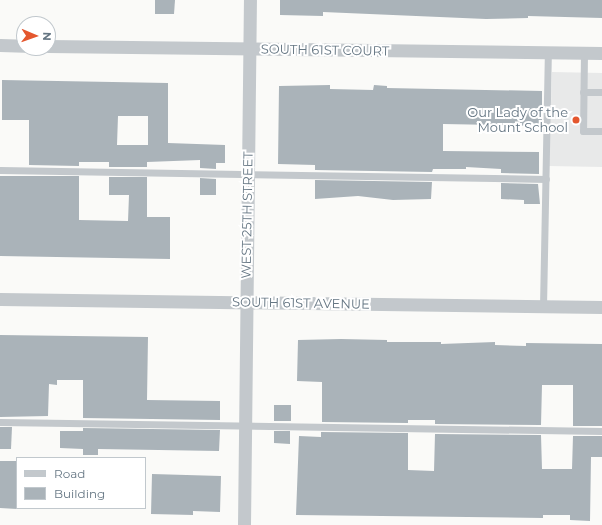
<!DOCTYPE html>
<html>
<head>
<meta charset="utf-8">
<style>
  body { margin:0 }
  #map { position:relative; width:602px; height:525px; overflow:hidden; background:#fafaf8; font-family:Montserrat,sans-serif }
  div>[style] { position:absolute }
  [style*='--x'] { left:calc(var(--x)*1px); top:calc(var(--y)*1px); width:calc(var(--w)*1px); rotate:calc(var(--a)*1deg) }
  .built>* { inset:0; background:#e8e9e9 }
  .building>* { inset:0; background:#aab3b9 }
  .lane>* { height:7px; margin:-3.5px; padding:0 3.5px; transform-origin:3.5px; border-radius:3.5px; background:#c3c8cc }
  .street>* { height:13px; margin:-6.5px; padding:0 6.5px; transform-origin:6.5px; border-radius:6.5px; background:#c3c8cc }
  .dots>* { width:11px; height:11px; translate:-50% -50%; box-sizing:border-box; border:2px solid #fff; border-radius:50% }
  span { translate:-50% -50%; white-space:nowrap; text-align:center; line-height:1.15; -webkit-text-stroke:4px #fff; paint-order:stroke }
  .street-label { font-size:13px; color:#657683 }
  .poi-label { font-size:13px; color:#657683 }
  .right { translate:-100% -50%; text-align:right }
  .legend { position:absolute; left:16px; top:457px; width:130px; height:52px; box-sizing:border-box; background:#fff; border:1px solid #c1c8cd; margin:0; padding:5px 7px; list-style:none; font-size:12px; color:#657683 }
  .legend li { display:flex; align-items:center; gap:8px; height:20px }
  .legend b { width:20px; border:1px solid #c1c8cd }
  .north { position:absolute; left:16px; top:16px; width:40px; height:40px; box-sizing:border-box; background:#fff; border:1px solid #c1c8cd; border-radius:50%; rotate:92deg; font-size:11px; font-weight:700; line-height:16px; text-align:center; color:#657683 }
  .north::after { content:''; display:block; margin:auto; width:14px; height:18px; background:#e4572e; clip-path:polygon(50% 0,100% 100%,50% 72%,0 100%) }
</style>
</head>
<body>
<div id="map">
  <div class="built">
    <div style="clip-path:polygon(552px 72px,602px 73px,602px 167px,549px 166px)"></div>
  </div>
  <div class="building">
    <div style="clip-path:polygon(155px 0,175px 0,174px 14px,155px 14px)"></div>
    <div style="clip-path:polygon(280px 0,602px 0,602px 18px,528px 16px,528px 18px,486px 19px,323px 12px,323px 16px,280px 15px)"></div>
    <div style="clip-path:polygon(evenodd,2px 80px,168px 83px,168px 143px,225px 145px,225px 163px,216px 163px,216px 169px,200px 168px,200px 160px,147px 162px,147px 167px,109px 167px,109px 162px,79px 162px,79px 166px,29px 165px,29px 120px,2px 120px,2px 80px,118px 116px,148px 116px,148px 145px,117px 145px,118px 116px)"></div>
    <div style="clip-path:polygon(330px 85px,330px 89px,373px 90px,374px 85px,387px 86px,387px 88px,542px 91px,542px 126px,443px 124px,443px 151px,539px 152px,539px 174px,501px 173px,501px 169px,466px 167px,466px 169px,433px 169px,432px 172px,315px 170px,315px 165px,278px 164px,279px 86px)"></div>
    <div style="clip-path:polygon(0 176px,79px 176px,79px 220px,128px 221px,129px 195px,109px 195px,109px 177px,147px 177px,147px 217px,170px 217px,170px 259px,0 256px)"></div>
    <div style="clip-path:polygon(200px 178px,216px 179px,216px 195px,200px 195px)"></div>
    <div style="clip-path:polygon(315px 180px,432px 182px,431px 199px,393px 200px,358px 196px,315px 199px)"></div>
    <div style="clip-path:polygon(501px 183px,538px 184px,540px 204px,524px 204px,524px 200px,501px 199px)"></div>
    <div style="clip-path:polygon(0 335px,148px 337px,147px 400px,220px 401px,220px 420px,83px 418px,83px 380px,57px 380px,57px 385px,49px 384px,48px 416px,0 417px)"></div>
    <div style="clip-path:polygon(341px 339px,387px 340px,387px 342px,441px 342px,441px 344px,495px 342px,495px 345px,526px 346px,526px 343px,602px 344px,602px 426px,573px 426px,573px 385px,542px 385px,541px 425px,435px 424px,435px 420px,408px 420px,408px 423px,322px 422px,322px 382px,297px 381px,298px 340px)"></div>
    <div style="clip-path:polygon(274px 405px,291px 405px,291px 421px,274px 421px)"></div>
    <div style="clip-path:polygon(0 427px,12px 427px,11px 449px,0 449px)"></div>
    <div style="clip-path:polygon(83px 428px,220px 430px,219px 451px,98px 449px,98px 455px,83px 455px,83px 449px,60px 448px,60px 431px,83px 431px)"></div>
    <div style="clip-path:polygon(274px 431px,290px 431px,290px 444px,274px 443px)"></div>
    <div style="clip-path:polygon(321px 432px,408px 433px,408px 470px,434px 471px,435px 434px,541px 435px,542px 469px,572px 469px,573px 436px,602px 436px,602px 457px,591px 457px,590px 521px,570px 520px,570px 515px,543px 515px,543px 518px,296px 515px,299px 436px,321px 437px)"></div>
    <div style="clip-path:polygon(0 461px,17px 461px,17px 509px,0 508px)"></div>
    <div style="clip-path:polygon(152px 474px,221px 476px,220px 512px,193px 511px,193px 515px,151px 514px)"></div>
  </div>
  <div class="lane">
    <div style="--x:584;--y:53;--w:78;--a:90.7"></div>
    <div style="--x:583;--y:131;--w:19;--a:0"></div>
    <div style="--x:583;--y:92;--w:19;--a:0"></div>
    <div style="--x:0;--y:170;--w:546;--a:0.94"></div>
    <div style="--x:543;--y:307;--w:254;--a:-88.9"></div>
    <div style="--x:0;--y:422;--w:602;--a:0.86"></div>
  </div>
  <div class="street">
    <div style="--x:0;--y:45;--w:24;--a:2"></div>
    <div style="--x:48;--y:46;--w:554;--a:0.72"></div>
    <div style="--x:0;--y:299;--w:602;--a:0.76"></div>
    <div style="--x:244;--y:525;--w:525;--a:-89.35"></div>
  </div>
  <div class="dots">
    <div style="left:576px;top:120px;background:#e4572e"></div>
  </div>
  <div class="street-label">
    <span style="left:325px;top:50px;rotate:1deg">SOUTH 61ST COURT</span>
    <span style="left:247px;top:215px;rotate:-89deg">WEST 25TH STREET</span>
    <span style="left:301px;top:303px;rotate:1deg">SOUTH 61ST AVENUE</span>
  </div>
  <div class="poi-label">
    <span class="right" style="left:568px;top:120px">Our Lady of the<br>Mount School</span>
  </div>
  <ul class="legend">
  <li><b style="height:5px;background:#c3c8cc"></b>Road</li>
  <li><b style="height:11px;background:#aab3b9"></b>Building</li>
  </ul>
  <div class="north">N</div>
</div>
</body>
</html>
